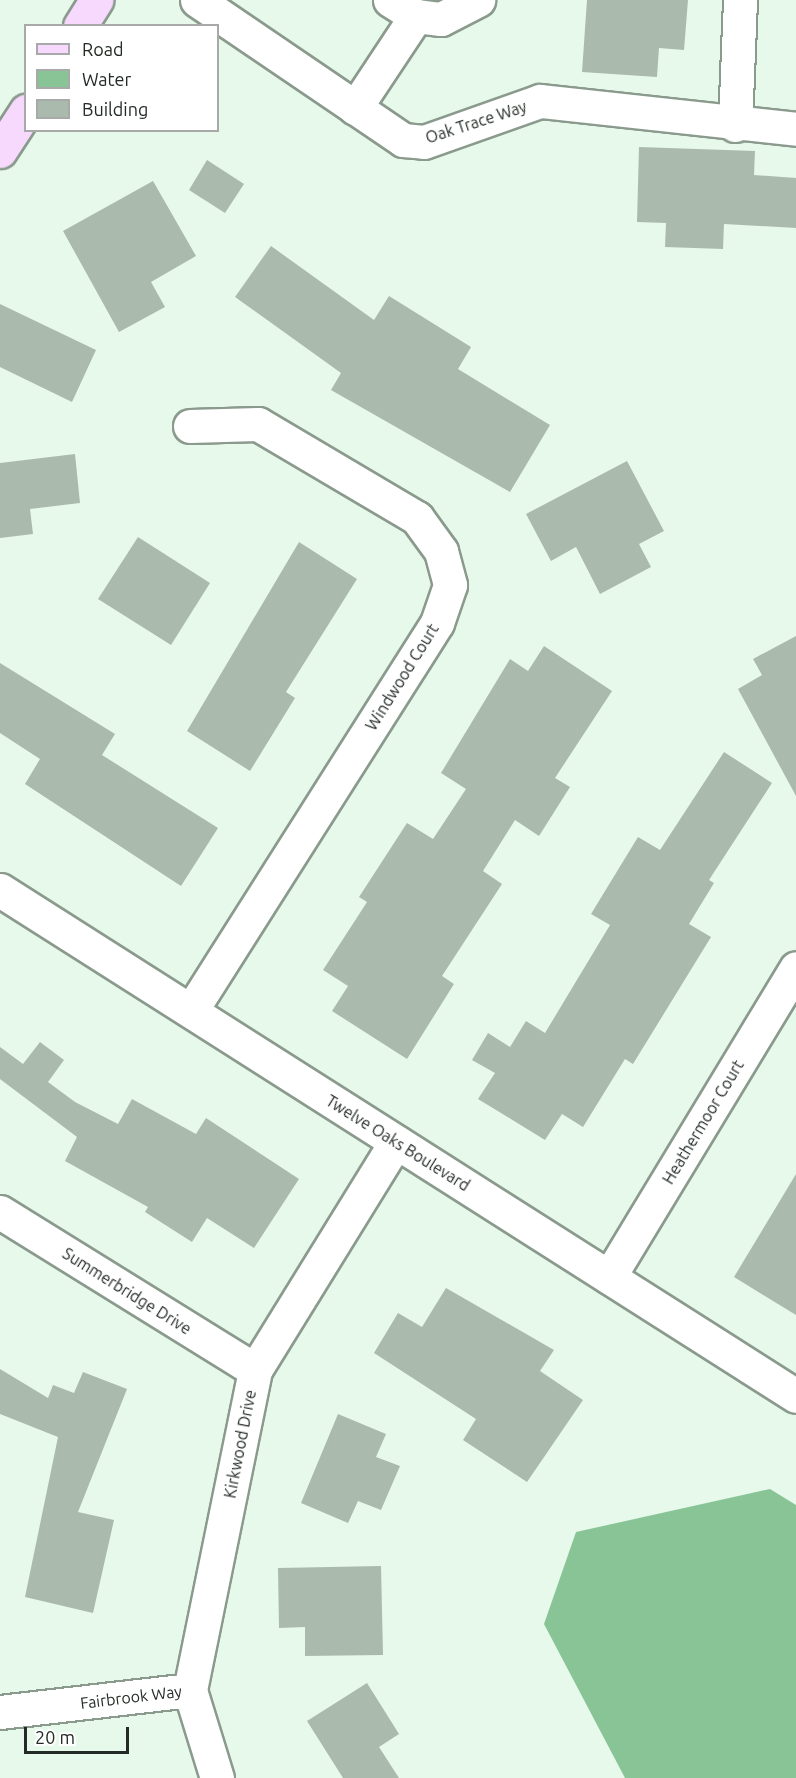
<!DOCTYPE html>
<html>
<head>
<meta charset="utf-8">
<style>
  body { margin:0 }
  #map { position:relative; width:796px; height:1778px; overflow:hidden; background:#e7f9eb; font-family:Ubuntu,sans-serif }
  div>[style] { position:absolute }
  [style*='--x'] { left:calc(var(--x)*1px); top:calc(var(--y)*1px); width:calc(var(--w)*1px); rotate:calc(var(--a)*1deg) }
  .water>* { inset:0; background:#88c496 }
  .building>* { inset:0; background:#aabbad }
  .roads { filter:drop-shadow(2px 0 #8a9a8d) drop-shadow(-2px 0 #8a9a8d) drop-shadow(0 2px #8a9a8d) drop-shadow(0 -2px #8a9a8d) }
  .minor>* { height:33px; margin:-16.5px; padding:0 16.5px; transform-origin:16.5px; border-radius:16.5px; background:#fff }
  .major>* { height:33px; margin:-16.5px; padding:0 16.5px; transform-origin:16.5px; border-radius:16.5px; background:#f6d9fc }
  span { translate:-50% -50%; white-space:nowrap; text-align:center; line-height:1.15; -webkit-text-stroke:6px #fff; paint-order:stroke }
  .street-label { font-size:16px; color:#242b26 }
  .legend { position:absolute; left:24px; top:24px; width:195px; height:108px; box-sizing:border-box; background:#fff; border:2px solid #a7aaa8; margin:0; padding:8px 10px; list-style:none; font-size:18px; color:#242b26 }
  .legend li { display:flex; align-items:center; gap:12px; height:30px }
  .legend b { width:30px; border:2px solid #a7aaa8 }
  .scale { position:absolute; left:24px; top:1727px; width:105px; height:27px; box-sizing:border-box; border:3px solid #242b26; border-top:0; padding-left:8px; font-size:18px; line-height:21px; white-space:nowrap; color:#242b26; -webkit-text-stroke:4px #fff; paint-order:stroke }
</style>
</head>
<body>
<div id="map">
  <div class="water">
    <div style="clip-path:polygon(770px 1489px,796px 1505px,796px 1778px,625px 1778px,544px 1624px,576px 1532px)"></div>
  </div>
  <div class="building">
    <div style="clip-path:polygon(587px 0,688px 0,684px 50px,659px 48px,657px 77px,582px 72px)"></div>
    <div style="clip-path:polygon(639px 147px,755px 151px,754px 175px,796px 178px,796px 228px,724px 224px,723px 249px,665px 247px,666px 223px,637px 222px)"></div>
    <div style="clip-path:polygon(207px 160px,244px 184px,225px 213px,189px 190px)"></div>
    <div style="clip-path:polygon(153px 181px,196px 256px,151px 282px,165px 307px,119px 332px,63px 231px)"></div>
    <div style="clip-path:polygon(271px 246px,374px 320px,389px 296px,471px 347px,458px 369px,550px 425px,510px 492px,331px 390px,341px 373px,235px 297px)"></div>
    <div style="clip-path:polygon(0 304px,96px 350px,72px 402px,0 367px)"></div>
    <div style="clip-path:polygon(75px 454px,80px 503px,30px 509px,33px 534px,0 538px,0 463px)"></div>
    <div style="clip-path:polygon(627px 461px,664px 531px,639px 544px,651px 567px,600px 594px,576px 547px,551px 561px,526px 514px)"></div>
    <div style="clip-path:polygon(138px 537px,210px 583px,171px 645px,98px 599px)"></div>
    <div style="clip-path:polygon(299px 542px,357px 579px,286px 692px,295px 698px,250px 771px,187px 731px)"></div>
    <div style="clip-path:polygon(796px 636px,796px 796px,738px 689px,762px 675px,753px 659px)"></div>
    <div style="clip-path:polygon(544px 646px,612px 691px,555px 778px,570px 787px,539px 836px,515px 820px,483px 871px,502px 884px,442px 976px,454px 984px,407px 1059px,332px 1011px,348px 986px,323px 970px,367px 902px,359px 897px,407px 823px,433px 839px,466px 789px,441px 773px,510px 659px,528px 671px)"></div>
    <div style="clip-path:polygon(0 663px,115px 734px,102px 755px,218px 828px,181px 886px,25px 784px,40px 759px,0 733px)"></div>
    <div style="clip-path:polygon(724px 752px,772px 783px,709px 880px,714px 883px,689px 924px,711px 937px,633px 1064px,625px 1059px,583px 1127px,562px 1114px,545px 1140px,478px 1099px,495px 1073px,472px 1060px,488px 1033px,510px 1047px,526px 1021px,545px 1033px,610px 925px,591px 914px,638px 837px,660px 850px)"></div>
    <div style="clip-path:polygon(40px 1042px,64px 1060px,48px 1082px,75px 1102px,118px 1124px,132px 1099px,196px 1134px,206px 1118px,299px 1179px,254px 1248px,207px 1218px,192px 1242px,145px 1212px,148px 1207px,65px 1161px,77px 1137px,0 1079px,0 1047px,23px 1064px)"></div>
    <div style="clip-path:polygon(796px 1174px,796px 1315px,734px 1277px)"></div>
    <div style="clip-path:polygon(446px 1288px,554px 1350px,540px 1371px,583px 1400px,527px 1482px,463px 1440px,476px 1419px,374px 1353px,398px 1313px,422px 1327px)"></div>
    <div style="clip-path:polygon(0 1369px,48px 1398px,53px 1385px,74px 1393px,83px 1372px,127px 1389px,78px 1512px,114px 1520px,93px 1613px,25px 1597px,58px 1437px,0 1414px)"></div>
    <div style="clip-path:polygon(338px 1414px,386px 1434px,376px 1457px,400px 1466px,381px 1510px,358px 1501px,348px 1523px,301px 1503px)"></div>
    <div style="clip-path:polygon(381px 1566px,383px 1655px,305px 1656px,305px 1627px,279px 1628px,278px 1568px)"></div>
    <div style="clip-path:polygon(367px 1683px,399px 1734px,379px 1747px,399px 1778px,343px 1778px,307px 1721px)"></div>
  </div>
  <div class="roads">
    <div class="minor">
      <div style="--x:197;--y:0;--w:249;--a:34.2"></div>
      <div style="--x:403;--y:140;--w:21;--a:5"></div>
      <div style="--x:424;--y:142;--w:123;--a:-19.5"></div>
      <div style="--x:540;--y:101;--w:258;--a:6.2"></div>
      <div style="--x:390;--y:0;--w:31;--a:32"></div>
      <div style="--x:416;--y:16;--w:25;--a:7"></div>
      <div style="--x:441;--y:19;--w:42;--a:-27.2"></div>
      <div style="--x:355;--y:108;--w:110;--a:-56.5"></div>
      <div style="--x:735;--y:125;--w:125;--a:-87.7"></div>
      <div style="--x:190;--y:426;--w:68;--a:-1.7"></div>
      <div style="--x:258;--y:424;--w:185;--a:30.6"></div>
      <div style="--x:417;--y:518;--w:41;--a:54"></div>
      <div style="--x:441;--y:551;--w:35;--a:75"></div>
      <div style="--x:450;--y:585;--w:40;--a:108.9"></div>
      <div style="--x:437;--y:623;--w:459;--a:122.4"></div>
      <div style="--x:0;--y:890;--w:943;--a:32.44"></div>
      <div style="--x:0;--y:1212;--w:300;--a:31.8"></div>
      <div style="--x:609;--y:1277;--w:361;--a:-58.8"></div>
      <div style="--x:0;--y:1712;--w:191;--a:-6.6"></div>
      <div style="--x:217;--y:1778;--w:92;--a:-107.1"></div>
      <div style="--x:190;--y:1690;--w:327;--a:-78.5"></div>
      <div style="--x:255;--y:1370;--w:268;--a:-58.3"></div>
    </div>
    <div class="major">
      <div style="--x:80;--y:26;--w:31;--a:-58"></div>
      <div style="--x:0;--y:151;--w:48;--a:-57"></div>
    </div>
  </div>
  <div class="street-label">
    <span style="left:476px;top:122px;rotate:-18deg">Oak Trace Way</span>
    <span style="left:402px;top:677px;rotate:-58deg">Windwood Court</span>
    <span style="left:703px;top:1122px;rotate:-59deg">Heathermoor Court</span>
    <span style="left:398px;top:1143px;rotate:32deg">Twelve Oaks Boulevard</span>
    <span style="left:127px;top:1291px;rotate:32deg">Summerbridge Drive</span>
    <span style="left:240px;top:1444px;rotate:-79deg">Kirkwood Drive</span>
    <span style="left:131px;top:1697px;rotate:-7deg">Fairbrook Way</span>
  </div>
  <ul class="legend">
  <li><b style="height:8px;background:#f6d9fc"></b>Road</li>
  <li><b style="height:16px;background:#88c496"></b>Water</li>
  <li><b style="height:16px;background:#aabbad"></b>Building</li>
  </ul>
  <div class="scale">20 m</div>
</div>
</body>
</html>
